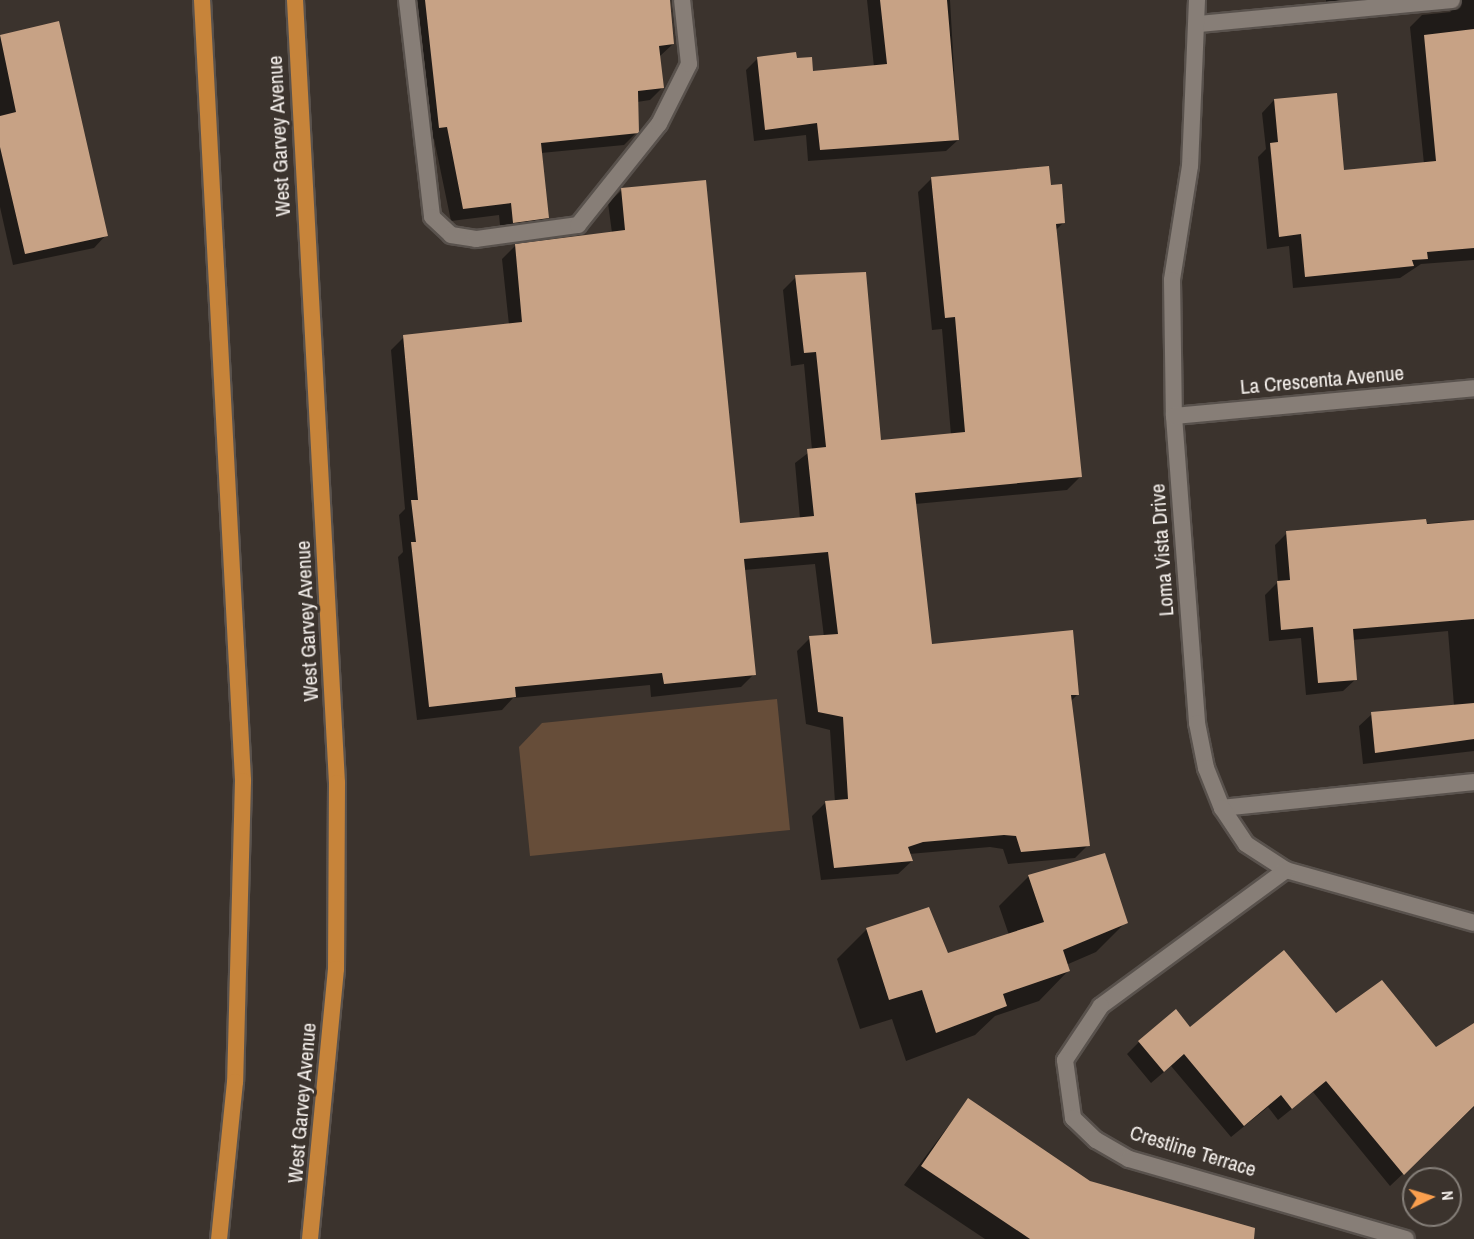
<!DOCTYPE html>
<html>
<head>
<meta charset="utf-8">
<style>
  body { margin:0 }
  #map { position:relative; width:1474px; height:1239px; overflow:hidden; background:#3b332d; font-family:"Archivo Narrow",sans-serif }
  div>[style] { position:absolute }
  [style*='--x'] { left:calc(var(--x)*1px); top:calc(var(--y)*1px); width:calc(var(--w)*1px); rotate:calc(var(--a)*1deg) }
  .green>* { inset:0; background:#664d39 }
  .shadow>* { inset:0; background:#0007 }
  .building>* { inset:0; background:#c7a285 }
  .roads { filter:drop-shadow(2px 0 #59524d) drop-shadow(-2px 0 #59524d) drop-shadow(0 2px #59524d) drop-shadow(0 -2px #59524d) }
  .service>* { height:16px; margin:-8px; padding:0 8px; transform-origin:8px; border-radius:8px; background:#877e77 }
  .minor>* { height:16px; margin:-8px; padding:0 8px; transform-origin:8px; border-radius:8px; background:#877e77 }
  .primary>* { height:16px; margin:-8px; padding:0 8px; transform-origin:8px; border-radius:8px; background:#c7843a }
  span { translate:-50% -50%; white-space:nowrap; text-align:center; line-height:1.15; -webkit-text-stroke:6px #3b332d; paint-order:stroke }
  .street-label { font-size:21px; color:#f5f0ec }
  .north { position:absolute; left:1402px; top:1167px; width:60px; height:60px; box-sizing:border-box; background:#3b332d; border:2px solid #857f79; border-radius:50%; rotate:85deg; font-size:16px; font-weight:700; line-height:24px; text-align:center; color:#f5f0ec }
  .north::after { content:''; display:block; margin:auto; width:21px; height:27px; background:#fa9f4e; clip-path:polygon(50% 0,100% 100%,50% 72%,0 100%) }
</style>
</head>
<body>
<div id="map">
  <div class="green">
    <div style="clip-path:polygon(777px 699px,790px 830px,530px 856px,519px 747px,542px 723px)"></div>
  </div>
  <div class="shadow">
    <div style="clip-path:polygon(412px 0,668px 0,673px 44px,660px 56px,662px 88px,650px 100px,637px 102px,637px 132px,624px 145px,541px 153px,548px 218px,535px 230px,501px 235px,499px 215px,451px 221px,434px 139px,427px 140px)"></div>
    <div style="clip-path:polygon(867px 0,950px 0,958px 140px,946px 151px,808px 161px,806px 135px,754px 141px,746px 70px,758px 58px,795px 60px,812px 73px,874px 67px)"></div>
    <div style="clip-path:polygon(1326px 0,1377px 0,1326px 4px)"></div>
    <div style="clip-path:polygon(1407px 0,1474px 0,1474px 260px,1421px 264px,1400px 278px,1293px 288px,1289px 246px,1267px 249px,1258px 157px,1266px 149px,1262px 113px,1274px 100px,1343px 172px,1424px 164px,1410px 27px,1422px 15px,1451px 12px,1443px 2px)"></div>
    <div style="clip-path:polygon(58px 23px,106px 235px,94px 248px,13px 265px,0 207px,0 37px)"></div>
    <div style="clip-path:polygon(932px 178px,1049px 187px,1063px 223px,1055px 231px,1080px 477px,1067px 490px,915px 504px,931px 646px,1078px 694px,1071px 701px,1088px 845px,1075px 858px,1008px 864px,1003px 849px,990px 847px,909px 854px,912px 861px,898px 874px,821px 880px,812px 816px,825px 803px,835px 802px,830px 730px,806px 724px,797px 651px,810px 638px,824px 637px,815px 564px,744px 570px,754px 674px,741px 687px,651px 697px,650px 685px,513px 698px,502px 710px,417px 720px,398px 557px,403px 552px,399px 515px,405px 509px,391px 350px,404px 337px,509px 325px,502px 259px,515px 246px,612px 233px,608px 203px,622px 190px,739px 525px,800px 519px,795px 463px,812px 450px,804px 364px,791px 366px,783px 290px,796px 277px,880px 441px,951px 435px,942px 329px,932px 330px,918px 192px)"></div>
    <div style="clip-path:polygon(1474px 520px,1474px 751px,1363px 764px,1359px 726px,1372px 714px,1454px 706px,1448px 631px,1352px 640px,1356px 679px,1343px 691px,1306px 695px,1301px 638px,1269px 641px,1265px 595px,1278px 582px,1275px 545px,1287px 533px)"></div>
    <div style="clip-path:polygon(1029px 876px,1126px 922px,1096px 952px,1066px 965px,1068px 971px,1039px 1001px,995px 1016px,975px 1035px,906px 1061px,892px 1019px,860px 1029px,837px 959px,867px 929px,947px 954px,1009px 935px,999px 906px)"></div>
    <div style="clip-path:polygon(1336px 1015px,1436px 1049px,1474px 1024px,1474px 1107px,1390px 1186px,1313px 1092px,1278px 1120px,1268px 1107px,1231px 1137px,1171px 1066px,1151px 1083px,1127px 1054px,1139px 1042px,1190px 1029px)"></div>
    <div style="clip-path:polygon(968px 1100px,1089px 1182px,1183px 1239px,985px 1239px,904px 1185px)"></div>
  </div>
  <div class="building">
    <div style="clip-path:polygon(425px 0,670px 0,674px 44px,659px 46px,664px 88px,638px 91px,639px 133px,541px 143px,549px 218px,513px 223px,511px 203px,463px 209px,447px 127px,439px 128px)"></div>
    <div style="clip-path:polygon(880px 0,947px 0,959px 140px,820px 150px,817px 123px,765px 130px,757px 57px,796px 52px,797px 58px,812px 57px,813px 71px,887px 64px)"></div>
    <div style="clip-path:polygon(59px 21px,108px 236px,25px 254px,0 147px,0 116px,16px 112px,0 35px)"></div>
    <div style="clip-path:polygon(1474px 29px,1474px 248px,1427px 252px,1428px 259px,1412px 260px,1414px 266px,1305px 277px,1301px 234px,1279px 237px,1270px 143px,1278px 142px,1274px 99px,1337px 93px,1344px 170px,1436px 161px,1424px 35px)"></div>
    <div style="clip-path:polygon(1049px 166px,1051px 185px,1062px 184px,1065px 223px,1056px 224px,1082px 477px,915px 493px,932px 644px,1073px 630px,1079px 695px,1071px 695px,1090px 846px,1021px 852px,1016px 836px,1004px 835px,923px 842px,908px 847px,913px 861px,834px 868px,825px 801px,848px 799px,843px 717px,818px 712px,809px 636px,838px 634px,828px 552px,744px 559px,756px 675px,664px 684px,662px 673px,515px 687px,516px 697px,429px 707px,411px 542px,416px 542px,411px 500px,418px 500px,403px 335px,522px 322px,515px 244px,625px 230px,621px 188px,706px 180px,740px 523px,814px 516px,807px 449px,826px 447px,816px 352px,804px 353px,795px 275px,866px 272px,881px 440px,965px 432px,955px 317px,945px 318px,931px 177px)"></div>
    <div style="clip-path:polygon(1426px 519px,1427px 524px,1474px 520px,1474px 619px,1353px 629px,1357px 680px,1318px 683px,1313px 627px,1281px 630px,1277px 581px,1290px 580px,1286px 531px)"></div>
    <div style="clip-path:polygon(1474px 703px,1474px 739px,1375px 753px,1371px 712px)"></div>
    <div style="clip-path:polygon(1105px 853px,1128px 923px,1063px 950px,1070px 971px,1003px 994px,1007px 1006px,936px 1033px,922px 990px,889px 1000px,866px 928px,929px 907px,948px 953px,1044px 922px,1028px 875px)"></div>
    <div style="clip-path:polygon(1284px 950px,1336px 1013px,1382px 980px,1436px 1047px,1474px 1023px,1474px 1106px,1404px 1175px,1326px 1081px,1292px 1109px,1281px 1095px,1244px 1126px,1184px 1054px,1164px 1072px,1138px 1041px,1176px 1009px,1190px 1027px)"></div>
    <div style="clip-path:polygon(968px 1098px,1090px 1181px,1255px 1228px,1254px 1239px,1030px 1239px,921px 1166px)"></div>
  </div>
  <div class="roads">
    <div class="service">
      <div style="--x:407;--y:0;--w:218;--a:83.4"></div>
      <div style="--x:432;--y:217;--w:26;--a:43"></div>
      <div style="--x:451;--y:235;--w:25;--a:9"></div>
      <div style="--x:476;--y:239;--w:103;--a:-7.8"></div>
      <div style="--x:578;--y:225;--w:129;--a:-51.3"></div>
      <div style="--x:659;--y:124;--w:67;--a:-63.4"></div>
      <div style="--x:689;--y:64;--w:64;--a:-96.2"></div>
      <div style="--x:1199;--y:24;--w:254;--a:-5.4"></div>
      <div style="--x:1222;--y:808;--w:253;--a:-5.9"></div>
    </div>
    <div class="minor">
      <div style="--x:1197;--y:0;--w:166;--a:92.4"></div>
      <div style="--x:1190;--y:166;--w:115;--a:99"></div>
      <div style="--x:1172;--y:280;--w:136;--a:89.2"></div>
      <div style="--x:1174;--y:416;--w:308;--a:85.7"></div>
      <div style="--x:1197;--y:723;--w:46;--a:78.7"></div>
      <div style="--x:1206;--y:768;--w:43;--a:68.2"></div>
      <div style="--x:1222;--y:808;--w:43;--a:56.3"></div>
      <div style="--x:1246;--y:844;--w:48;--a:33"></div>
      <div style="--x:1286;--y:870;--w:195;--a:15.7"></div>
      <div style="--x:1174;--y:416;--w:301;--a:-5.3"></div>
      <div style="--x:1286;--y:870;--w:230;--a:143.7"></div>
      <div style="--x:1101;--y:1006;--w:65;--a:123.7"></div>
      <div style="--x:1065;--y:1060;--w:59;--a:82.1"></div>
      <div style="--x:1073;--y:1118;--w:32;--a:44"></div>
      <div style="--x:1096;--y:1140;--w:38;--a:30"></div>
      <div style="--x:1129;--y:1159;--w:288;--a:16.1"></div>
    </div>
    <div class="primary">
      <div style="--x:202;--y:0;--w:782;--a:86.99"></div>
      <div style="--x:243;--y:781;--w:301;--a:91.5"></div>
      <div style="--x:235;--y:1082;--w:158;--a:95.8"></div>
      <div style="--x:295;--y:0;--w:784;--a:86.93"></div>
      <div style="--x:337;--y:783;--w:186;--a:90.3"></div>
      <div style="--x:336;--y:969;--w:271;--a:95.5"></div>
    </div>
  </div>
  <div class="street-label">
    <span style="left:279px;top:136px;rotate:-93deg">West Garvey Avenue</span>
    <span style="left:1322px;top:380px;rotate:-5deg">La Crescenta Avenue</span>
    <span style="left:1162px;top:550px;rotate:-94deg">Loma Vista Drive</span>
    <span style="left:307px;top:621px;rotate:-93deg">West Garvey Avenue</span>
    <span style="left:302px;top:1103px;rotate:-85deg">West Garvey Avenue</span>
    <span style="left:1193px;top:1151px;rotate:17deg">Crestline Terrace</span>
  </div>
  <div class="north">N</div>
</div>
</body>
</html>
